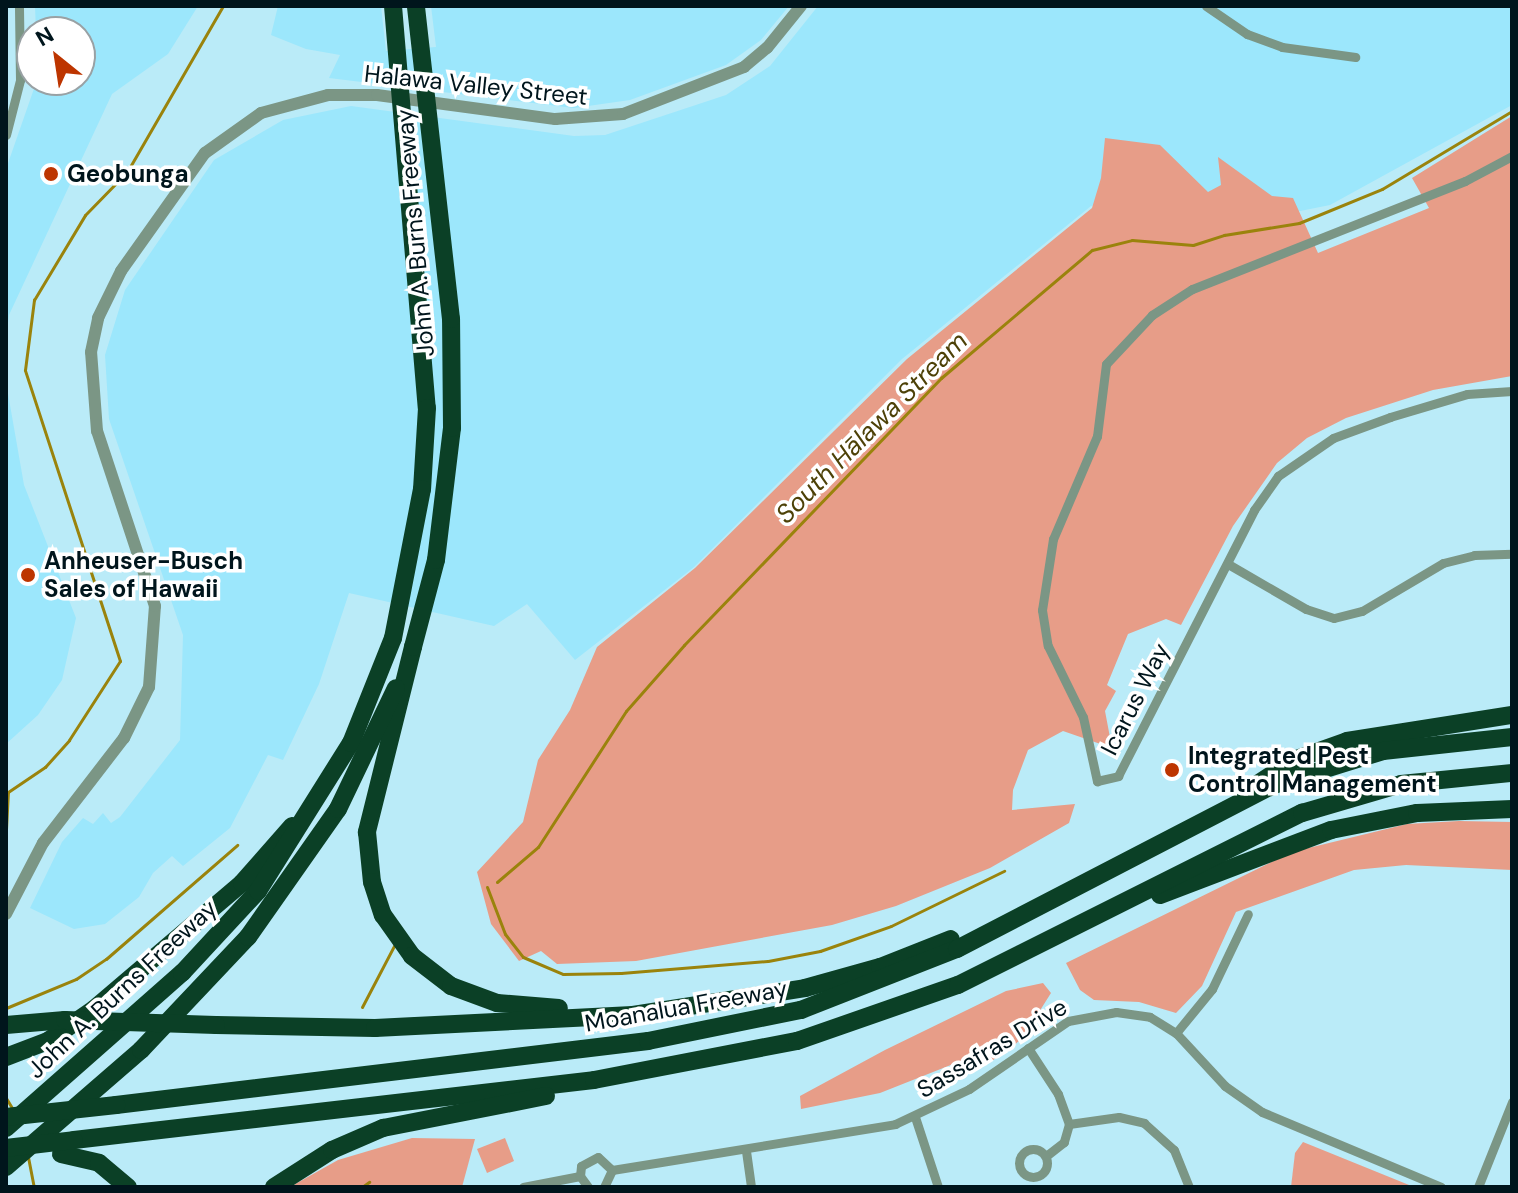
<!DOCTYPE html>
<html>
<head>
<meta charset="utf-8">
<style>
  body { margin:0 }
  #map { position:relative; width:1518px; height:1193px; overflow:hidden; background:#baebf8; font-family:"DM Sans",sans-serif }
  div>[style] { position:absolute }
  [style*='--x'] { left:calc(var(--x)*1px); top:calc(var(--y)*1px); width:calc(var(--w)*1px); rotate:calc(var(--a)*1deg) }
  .built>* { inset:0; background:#9ce7fc }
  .green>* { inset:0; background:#e79d88 }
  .stream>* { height:3px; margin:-1.5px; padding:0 1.5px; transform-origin:1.5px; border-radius:1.5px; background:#9a830c }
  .minor>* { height:9px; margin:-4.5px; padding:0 4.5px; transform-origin:4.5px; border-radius:4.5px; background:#7b9685 }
  .minor>.ring { margin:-4.5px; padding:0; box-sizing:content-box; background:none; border:9px solid #7b9685; border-radius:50% }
  .tertiary>* { height:12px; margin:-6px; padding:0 6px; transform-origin:6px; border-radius:6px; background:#7b9685 }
  .motorway>* { height:18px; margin:-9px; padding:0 9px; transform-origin:9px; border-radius:9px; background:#0b4026 }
  .motorway-bridge>* { height:18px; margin:-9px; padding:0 9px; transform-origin:9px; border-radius:9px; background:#0b4026 }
  .dots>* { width:22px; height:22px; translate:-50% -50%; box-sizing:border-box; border:4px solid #fff; border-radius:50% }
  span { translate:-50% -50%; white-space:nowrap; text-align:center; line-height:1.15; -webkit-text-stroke:7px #fff; paint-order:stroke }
  .street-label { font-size:24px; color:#00151c }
  .poi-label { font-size:24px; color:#00151c; font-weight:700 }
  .left { translate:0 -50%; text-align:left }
  .water-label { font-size:26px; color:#4d4107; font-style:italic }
  .frame { position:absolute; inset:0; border:8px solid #00151c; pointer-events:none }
  .north { position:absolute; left:16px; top:16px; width:80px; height:80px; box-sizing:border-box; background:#fff; border:2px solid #99a1a4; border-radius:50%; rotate:330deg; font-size:22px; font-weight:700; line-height:32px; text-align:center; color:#00151c }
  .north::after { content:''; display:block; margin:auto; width:28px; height:36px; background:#bd3500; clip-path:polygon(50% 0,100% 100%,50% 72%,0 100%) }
</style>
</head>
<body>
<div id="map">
  <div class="built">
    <div style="clip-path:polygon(35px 6px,198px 6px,168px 54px,112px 94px,9px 315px,6px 339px,6px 169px,37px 80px,80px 80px,80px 32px,36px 32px)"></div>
    <div style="clip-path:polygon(278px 6px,381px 6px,386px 51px,436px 47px,431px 6px,789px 6px,761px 40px,726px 65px,630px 100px,574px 108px,329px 78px,340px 55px,306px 49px,271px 35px)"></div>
    <div style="clip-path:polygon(818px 6px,1512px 6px,1512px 105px,1330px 205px,1285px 214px,1155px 192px,1091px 206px,902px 359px,694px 567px,575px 660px,527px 604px,494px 626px,349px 593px,319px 684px,283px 760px,268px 755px,230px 828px,183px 866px,172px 856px,153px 873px,139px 897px,105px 924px,74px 929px,30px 908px,62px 842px,83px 818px,93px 824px,103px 813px,111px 823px,120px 817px,180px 740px,183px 635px,109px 419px,105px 355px,125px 290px,214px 160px,283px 120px,351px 106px,574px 136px,605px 135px,726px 95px,770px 66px)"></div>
    <div style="clip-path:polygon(6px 382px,24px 485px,76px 618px,62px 680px,38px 715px,6px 744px)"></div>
  </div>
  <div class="green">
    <div style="clip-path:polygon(1512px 116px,1512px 376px,1433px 390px,1346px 418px,1307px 438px,1277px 463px,1233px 526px,1181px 625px,1166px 619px,1128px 634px,1107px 685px,1116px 691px,1105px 711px,1112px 748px,1063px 731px,1028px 750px,1013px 790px,1012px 810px,1075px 804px,1069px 823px,990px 868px,896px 906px,832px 925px,636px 961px,557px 964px,541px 951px,519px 961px,491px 924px,477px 872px,523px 822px,538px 760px,570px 710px,597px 647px,695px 568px,907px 359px,1092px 208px,1101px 178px,1105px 138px,1160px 145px,1208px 192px,1221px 185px,1218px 157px,1272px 196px,1293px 198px,1318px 253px,1429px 208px,1412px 178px)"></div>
    <div style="clip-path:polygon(1459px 821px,1512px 822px,1512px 870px,1406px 865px,1354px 870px,1236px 912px,1202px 986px,1176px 1013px,1139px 1002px,1094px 1000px,1080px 990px,1066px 963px,1292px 852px,1407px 824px)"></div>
    <div style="clip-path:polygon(1043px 983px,1051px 993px,1022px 1039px,989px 1063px,976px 1055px,880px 1093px,801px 1109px,800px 1096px,885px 1050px,1006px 991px)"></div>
    <div style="clip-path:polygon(412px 1138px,475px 1139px,462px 1187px,290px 1187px,338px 1160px)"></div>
    <div style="clip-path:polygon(505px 1138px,514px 1161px,487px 1173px,477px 1149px)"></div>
    <div style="clip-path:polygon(1303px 1142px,1414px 1187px,1291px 1187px,1295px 1153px)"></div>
  </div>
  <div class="stream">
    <div style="--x:6;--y:829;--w:37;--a:-87"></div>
    <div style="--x:8;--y:792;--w:45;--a:-34"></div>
    <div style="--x:45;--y:767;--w:36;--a:-48"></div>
    <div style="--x:69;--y:740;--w:94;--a:-57.2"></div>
    <div style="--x:120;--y:661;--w:306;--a:-108.1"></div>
    <div style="--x:25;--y:370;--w:71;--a:-82.7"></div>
    <div style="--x:34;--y:300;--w:99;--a:-59"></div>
    <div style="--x:85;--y:215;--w:60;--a:-45.7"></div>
    <div style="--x:127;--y:172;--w:192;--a:-60"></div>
    <div style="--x:497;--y:882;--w:54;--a:-40.5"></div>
    <div style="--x:538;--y:847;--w:162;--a:-57.1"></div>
    <div style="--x:626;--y:711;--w:88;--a:-48.7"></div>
    <div style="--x:684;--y:645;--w:371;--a:-46.1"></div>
    <div style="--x:941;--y:378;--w:198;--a:-40.3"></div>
    <div style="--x:1092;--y:250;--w:41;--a:-14"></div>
    <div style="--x:1132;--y:240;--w:61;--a:4.7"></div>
    <div style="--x:1193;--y:245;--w:33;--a:-18"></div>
    <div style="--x:1224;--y:235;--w:76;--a:-9.1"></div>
    <div style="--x:1299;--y:223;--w:90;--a:-22.3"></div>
    <div style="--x:1382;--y:189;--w:152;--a:-31"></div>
    <div style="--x:487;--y:887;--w:50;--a:69"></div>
    <div style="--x:505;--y:934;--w:29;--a:52"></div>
    <div style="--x:523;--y:957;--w:43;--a:23"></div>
    <div style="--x:563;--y:974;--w:58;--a:-1"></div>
    <div style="--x:621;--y:973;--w:147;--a:-4.7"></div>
    <div style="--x:768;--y:961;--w:53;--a:-10.9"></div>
    <div style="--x:820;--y:951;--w:75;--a:-19.4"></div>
    <div style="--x:891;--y:926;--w:126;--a:-26"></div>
    <div style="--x:362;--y:1007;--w:71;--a:-62.4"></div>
    <div style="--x:6;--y:1008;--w:76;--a:-22.5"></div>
    <div style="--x:76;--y:979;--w:36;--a:-34"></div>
    <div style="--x:106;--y:959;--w:174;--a:-41"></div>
    <div style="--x:6;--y:1098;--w:12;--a:59"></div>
    <div style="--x:28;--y:1157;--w:31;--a:79"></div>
    <div style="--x:362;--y:1187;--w:9;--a:-36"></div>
  </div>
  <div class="minor">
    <div style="--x:1206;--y:6;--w:50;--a:34.3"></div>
    <div style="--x:1247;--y:34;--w:37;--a:20"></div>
    <div style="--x:1282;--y:47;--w:74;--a:7.8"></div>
    <div style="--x:6;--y:135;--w:57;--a:-75.7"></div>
    <div style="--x:20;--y:80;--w:74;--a:-90.8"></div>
    <div style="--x:1512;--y:156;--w:53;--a:152"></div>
    <div style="--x:1465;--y:181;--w:294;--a:158.4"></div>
    <div style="--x:1192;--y:289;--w:48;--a:147"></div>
    <div style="--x:1152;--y:315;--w:67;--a:133.2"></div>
    <div style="--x:1106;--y:364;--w:73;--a:97.1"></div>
    <div style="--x:1097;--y:436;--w:112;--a:113.1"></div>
    <div style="--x:1053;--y:539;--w:72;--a:98.8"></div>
    <div style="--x:1042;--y:610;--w:36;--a:81"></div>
    <div style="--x:1048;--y:646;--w:79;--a:63.8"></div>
    <div style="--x:1083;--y:717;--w:66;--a:77.7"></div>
    <div style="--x:1097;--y:781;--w:22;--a:-13"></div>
    <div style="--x:1118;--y:776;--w:299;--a:-62.9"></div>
    <div style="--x:1254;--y:510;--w:42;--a:-54.8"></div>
    <div style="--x:1278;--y:476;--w:67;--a:-34.6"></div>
    <div style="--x:1333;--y:438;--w:61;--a:-20.2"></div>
    <div style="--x:1390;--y:417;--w:80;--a:-16.6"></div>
    <div style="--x:1467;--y:394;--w:45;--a:-3.8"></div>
    <div style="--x:1228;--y:564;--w:90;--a:30"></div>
    <div style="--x:1306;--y:609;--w:29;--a:18"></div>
    <div style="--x:1334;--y:618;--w:29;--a:-14"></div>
    <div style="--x:1362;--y:611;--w:94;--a:-30.7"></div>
    <div style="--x:1443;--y:563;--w:32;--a:-14"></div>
    <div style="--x:1474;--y:555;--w:38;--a:-2"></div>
    <div style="--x:1176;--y:1033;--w:57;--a:-50.7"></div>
    <div style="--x:1212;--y:989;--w:83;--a:-64.4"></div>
    <div style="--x:1028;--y:1048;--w:55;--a:56.9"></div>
    <div style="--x:1058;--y:1094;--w:32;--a:70"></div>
    <div style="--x:1069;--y:1124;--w:19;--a:106"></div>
    <div style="--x:1064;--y:1142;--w:23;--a:142"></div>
    <div style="--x:915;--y:1117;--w:74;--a:71.8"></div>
    <div style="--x:1069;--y:1124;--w:50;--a:-8"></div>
    <div style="--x:1119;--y:1117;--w:26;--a:13"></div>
    <div style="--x:1144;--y:1123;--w:40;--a:42"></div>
    <div style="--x:1174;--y:1150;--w:40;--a:68"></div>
    <div class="ring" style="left:1019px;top:1149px;width:19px;height:19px"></div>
    <div style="--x:746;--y:1151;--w:36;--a:82"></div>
    <div style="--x:612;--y:1170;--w:287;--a:-9.2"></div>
    <div style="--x:895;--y:1124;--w:82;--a:-25.3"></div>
    <div style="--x:969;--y:1089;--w:120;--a:-34.5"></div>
    <div style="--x:1068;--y:1021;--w:49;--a:-10.6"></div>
    <div style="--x:1116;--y:1012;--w:34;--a:8"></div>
    <div style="--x:1150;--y:1017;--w:31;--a:32"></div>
    <div style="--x:1176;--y:1033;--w:72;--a:47.2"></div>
    <div style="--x:1225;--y:1086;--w:45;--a:35.1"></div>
    <div style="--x:1262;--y:1112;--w:194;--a:22.7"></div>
    <div style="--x:523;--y:1187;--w:58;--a:-10.9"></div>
    <div style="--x:588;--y:1187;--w:14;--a:-126"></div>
    <div style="--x:580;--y:1176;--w:10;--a:-84"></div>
    <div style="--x:581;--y:1166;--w:19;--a:-28"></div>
    <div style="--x:598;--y:1157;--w:19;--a:43"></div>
    <div style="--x:612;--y:1170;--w:19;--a:115"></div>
    <div style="--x:1478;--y:1187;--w:92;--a:-68.2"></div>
  </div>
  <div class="tertiary">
    <div style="--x:6;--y:914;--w:80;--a:-62.5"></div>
    <div style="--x:43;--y:843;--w:133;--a:-52.4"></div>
    <div style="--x:124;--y:738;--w:57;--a:-63.9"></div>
    <div style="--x:149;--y:687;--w:81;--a:-85.8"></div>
    <div style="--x:155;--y:606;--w:184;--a:-108.3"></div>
    <div style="--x:97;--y:431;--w:79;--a:-94.3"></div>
    <div style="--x:91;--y:352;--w:35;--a:-78"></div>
    <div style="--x:98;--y:318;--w:52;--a:-63.9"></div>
    <div style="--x:121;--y:271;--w:145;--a:-54.6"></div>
    <div style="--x:205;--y:153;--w:69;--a:-35.5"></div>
    <div style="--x:261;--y:113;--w:69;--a:-15"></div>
    <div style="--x:328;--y:95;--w:49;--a:0"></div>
    <div style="--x:377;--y:95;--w:180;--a:7.7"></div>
    <div style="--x:555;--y:119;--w:68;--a:-4.2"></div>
    <div style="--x:623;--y:114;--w:130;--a:-21.2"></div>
    <div style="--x:744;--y:67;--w:30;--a:-40"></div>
    <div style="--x:767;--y:48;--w:54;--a:-51"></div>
  </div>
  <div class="motorway">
    <div style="--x:413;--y:647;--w:191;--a:104"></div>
    <div style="--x:367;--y:832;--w:50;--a:84.3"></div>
    <div style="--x:372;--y:882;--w:35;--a:72"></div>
    <div style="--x:383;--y:915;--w:50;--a:54.7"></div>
    <div style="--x:412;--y:956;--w:49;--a:37.6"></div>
    <div style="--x:451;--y:986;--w:49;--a:20.3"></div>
    <div style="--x:497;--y:1003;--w:62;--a:4.6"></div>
    <div style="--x:1259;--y:783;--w:42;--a:-33.3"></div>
    <div style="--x:1294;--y:760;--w:56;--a:-19.7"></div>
    <div style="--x:1347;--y:741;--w:167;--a:-9"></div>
    <div style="--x:1160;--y:895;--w:183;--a:-20.8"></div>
    <div style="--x:1331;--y:830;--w:88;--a:-11.2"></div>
    <div style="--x:1417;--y:813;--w:95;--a:-2.4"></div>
    <div style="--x:216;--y:1025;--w:159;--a:1.1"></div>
    <div style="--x:375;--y:1028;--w:258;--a:-2.9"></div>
    <div style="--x:633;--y:1015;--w:174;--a:-8.9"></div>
    <div style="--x:805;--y:988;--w:78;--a:-15.6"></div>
    <div style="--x:880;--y:967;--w:76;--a:-21.5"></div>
    <div style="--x:6;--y:1057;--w:45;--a:-20.9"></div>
    <div style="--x:48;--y:1041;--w:56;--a:-34.8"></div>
    <div style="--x:94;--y:1009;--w:194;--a:-40.4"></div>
    <div style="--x:242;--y:883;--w:76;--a:-48.7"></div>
    <div style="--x:116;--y:1105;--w:536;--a:-6.86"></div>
    <div style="--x:648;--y:1041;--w:156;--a:-11.5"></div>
    <div style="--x:801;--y:1010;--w:168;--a:-21.4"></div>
    <div style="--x:957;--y:949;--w:357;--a:-27.4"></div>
    <div style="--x:1274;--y:785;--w:114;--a:-17.3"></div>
    <div style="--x:1383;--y:751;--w:130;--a:-6.2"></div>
    <div style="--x:6;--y:1128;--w:235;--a:-41.4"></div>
    <div style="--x:182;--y:973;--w:112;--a:-47.2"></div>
    <div style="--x:258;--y:891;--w:175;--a:-57.9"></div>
    <div style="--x:351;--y:743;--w:113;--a:-68.2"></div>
    <div style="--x:74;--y:1140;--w:523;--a:-6.58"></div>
    <div style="--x:594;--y:1080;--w:207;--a:-10.9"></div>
    <div style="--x:797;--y:1041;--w:170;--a:-19.2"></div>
    <div style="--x:958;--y:985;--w:385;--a:-26.6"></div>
    <div style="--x:1302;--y:813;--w:103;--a:-16.3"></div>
    <div style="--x:1401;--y:784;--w:112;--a:-5.7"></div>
    <div style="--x:61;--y:1154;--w:39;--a:13"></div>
    <div style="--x:99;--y:1163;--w:38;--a:40"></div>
    <div style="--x:6;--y:1167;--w:179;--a:-40.9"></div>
    <div style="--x:141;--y:1050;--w:156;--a:-46.6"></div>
    <div style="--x:248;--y:937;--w:156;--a:-54.9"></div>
    <div style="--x:338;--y:809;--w:134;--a:-64.4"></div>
    <div style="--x:274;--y:1187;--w:69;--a:-32.5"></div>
    <div style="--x:332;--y:1150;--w:56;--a:-23.3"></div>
    <div style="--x:383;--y:1128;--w:166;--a:-11.1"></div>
  </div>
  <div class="motorway-bridge">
    <div style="--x:393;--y:6;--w:403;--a:85.2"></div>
    <div style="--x:427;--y:408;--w:81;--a:93.5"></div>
    <div style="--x:422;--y:489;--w:152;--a:101"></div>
    <div style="--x:413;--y:647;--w:90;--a:-75.2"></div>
    <div style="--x:436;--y:560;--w:133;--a:-83.1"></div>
    <div style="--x:452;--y:428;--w:109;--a:-90.5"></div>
    <div style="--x:451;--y:319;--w:315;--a:-96.4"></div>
    <div style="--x:6;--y:1025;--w:59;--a:-4.8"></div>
    <div style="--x:65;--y:1020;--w:151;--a:1.9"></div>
    <div style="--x:6;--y:1117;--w:111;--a:-6.2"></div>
    <div style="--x:6;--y:1148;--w:68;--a:-6.7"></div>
  </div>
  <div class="dots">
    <div style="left:51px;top:174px;background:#bd3500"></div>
    <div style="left:28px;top:575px;background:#bd3500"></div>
    <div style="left:1172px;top:770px;background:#bd3500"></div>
  </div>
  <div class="street-label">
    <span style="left:476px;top:85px;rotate:6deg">Halawa Valley Street</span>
    <span style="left:415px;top:233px;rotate:-95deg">John A. Burns Freeway</span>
    <span style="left:1135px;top:699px;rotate:-63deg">Icarus Way</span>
    <span style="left:122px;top:989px;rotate:-43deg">John A. Burns Freeway</span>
    <span style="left:686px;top:1006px;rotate:-10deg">Moanalua Freeway</span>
    <span style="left:992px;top:1048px;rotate:-31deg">Sassafras Drive</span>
  </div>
  <div class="poi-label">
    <span class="left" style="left:67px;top:174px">Geobunga</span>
    <span class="left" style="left:44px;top:575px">Anheuser-Busch<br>Sales of Hawaii</span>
    <span class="left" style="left:1188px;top:770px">Integrated Pest<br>Control Management</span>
  </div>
  <div class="water-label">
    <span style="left:872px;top:428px;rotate:-45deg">South Hālawa Stream</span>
  </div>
  <div class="frame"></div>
  <div class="north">N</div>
</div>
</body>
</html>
